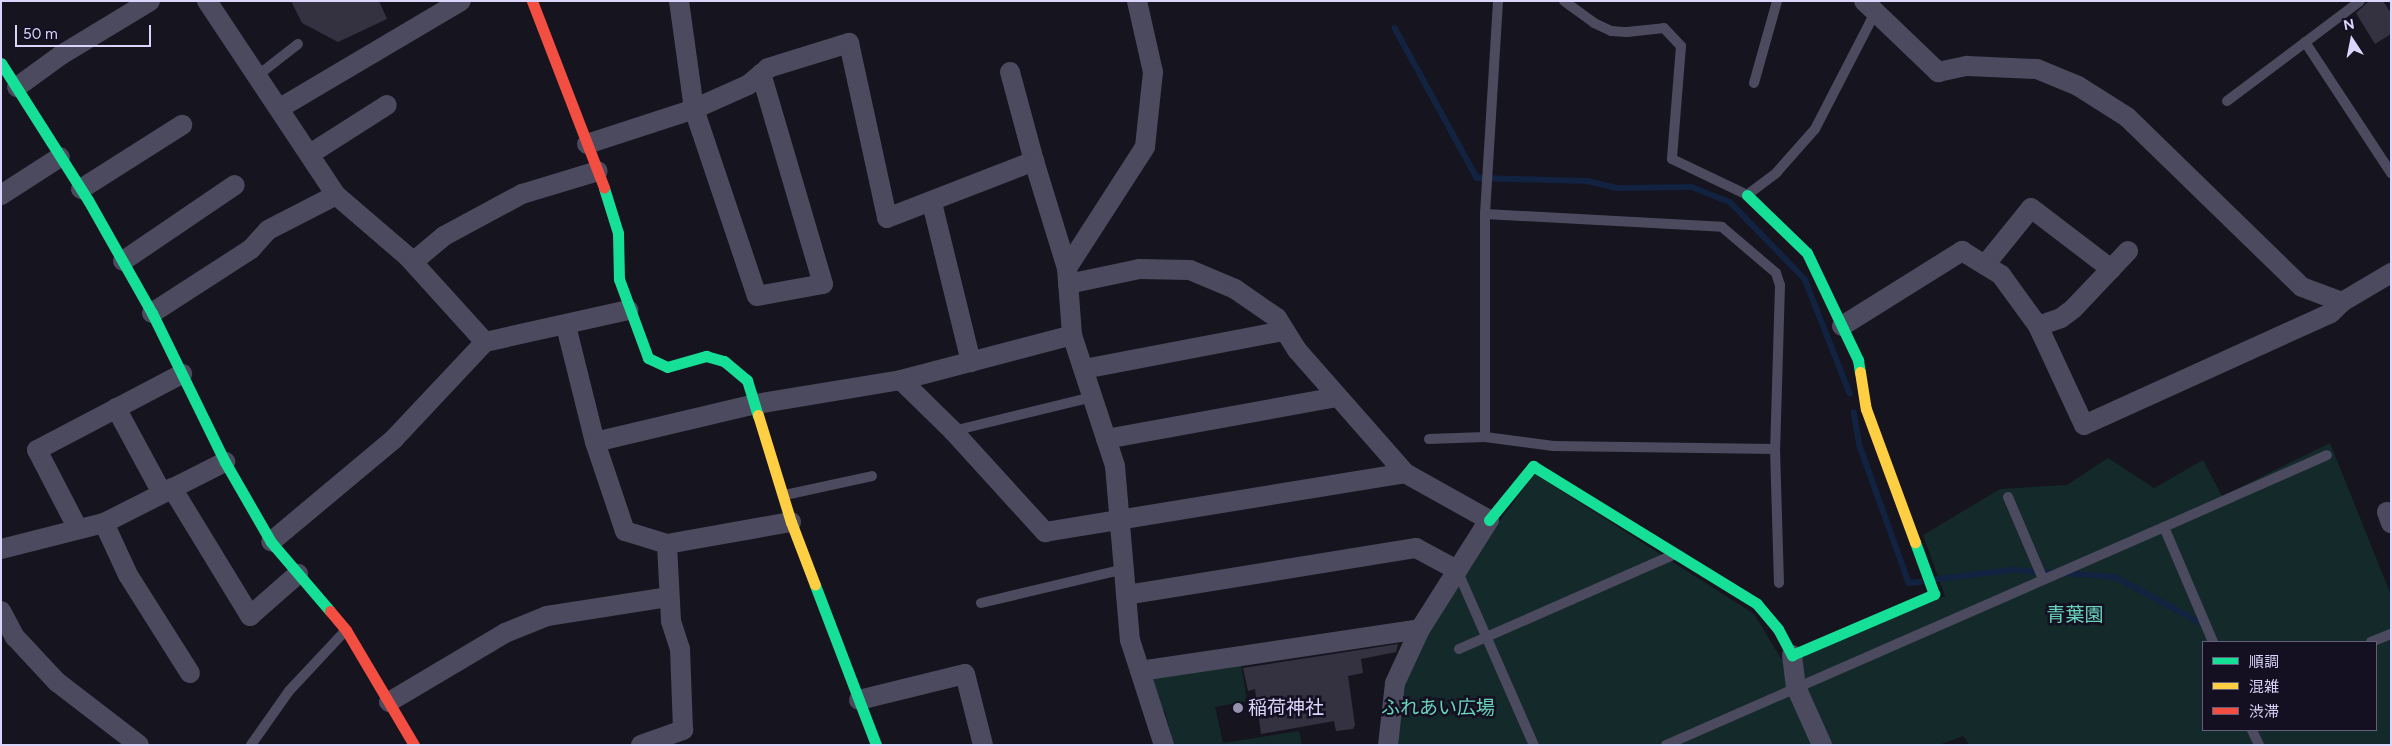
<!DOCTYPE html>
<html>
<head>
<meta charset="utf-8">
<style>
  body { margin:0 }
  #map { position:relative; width:2392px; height:746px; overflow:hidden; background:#16141e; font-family:Figtree,"Noto Sans JP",sans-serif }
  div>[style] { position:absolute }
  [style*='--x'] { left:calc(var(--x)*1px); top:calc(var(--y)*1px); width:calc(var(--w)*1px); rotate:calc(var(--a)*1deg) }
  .green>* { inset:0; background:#14292a }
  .stream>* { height:5.5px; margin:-2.75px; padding:0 2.75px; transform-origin:2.75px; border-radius:2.75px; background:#122341 }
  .building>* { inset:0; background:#343240 }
  .lane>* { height:10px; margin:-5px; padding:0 5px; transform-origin:5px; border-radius:5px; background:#4c4a5e }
  .street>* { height:20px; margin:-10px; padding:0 10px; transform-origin:10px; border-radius:10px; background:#4c4a5e }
  .fast>* { height:11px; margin:-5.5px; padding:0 5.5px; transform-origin:5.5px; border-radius:5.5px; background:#16e098 }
  .slow>* { height:11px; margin:-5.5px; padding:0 5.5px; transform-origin:5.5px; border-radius:5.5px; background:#ffcf43 }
  .jam>* { height:11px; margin:-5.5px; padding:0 5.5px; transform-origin:5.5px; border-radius:5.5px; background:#f24e42 }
  .dots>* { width:14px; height:14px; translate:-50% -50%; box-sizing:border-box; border:2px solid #141022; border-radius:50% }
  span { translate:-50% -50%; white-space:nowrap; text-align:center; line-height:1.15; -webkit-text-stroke:5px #141022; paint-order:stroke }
  .park-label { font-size:19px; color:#68d5bd }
  .poi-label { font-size:19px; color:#dbd5fb }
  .left { translate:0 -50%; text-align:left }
  .frame { position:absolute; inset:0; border:2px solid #dbd5fb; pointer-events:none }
  .legend { position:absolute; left:2202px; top:641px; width:175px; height:90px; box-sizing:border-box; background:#141022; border:1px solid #645f79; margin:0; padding:6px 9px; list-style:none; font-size:15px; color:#dbd5fb }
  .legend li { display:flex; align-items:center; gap:10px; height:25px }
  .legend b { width:25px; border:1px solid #645f79 }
  .north { position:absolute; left:2327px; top:15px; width:50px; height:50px; -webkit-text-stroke:4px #141022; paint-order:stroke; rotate:349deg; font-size:14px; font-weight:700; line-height:20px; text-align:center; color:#dbd5fb }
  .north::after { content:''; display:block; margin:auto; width:18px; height:22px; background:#dbd5fb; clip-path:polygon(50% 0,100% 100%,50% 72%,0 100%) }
  .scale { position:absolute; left:15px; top:25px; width:136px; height:22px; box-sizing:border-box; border:2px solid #dbd5fb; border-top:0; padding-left:6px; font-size:15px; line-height:18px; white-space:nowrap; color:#dbd5fb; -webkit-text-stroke:4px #141022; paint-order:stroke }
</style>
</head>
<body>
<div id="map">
  <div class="green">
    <div style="clip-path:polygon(evenodd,2330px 443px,2391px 595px,2391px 745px,1969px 745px,1963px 736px,1939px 745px,1390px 745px,1401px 686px,1449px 587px,1535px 474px,1754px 614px,1782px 660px,1945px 596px,1923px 535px,2000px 489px,2067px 485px,2108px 458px,2154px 488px,2203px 460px,2222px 496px,2330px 443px,2203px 642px,2376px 642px,2376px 730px,2203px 730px,2203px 642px)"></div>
    <div style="clip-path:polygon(1241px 663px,1247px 701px,1215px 707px,1223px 743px,1299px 731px,1302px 745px,1174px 745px,1165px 712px,1159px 704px,1153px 683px,1155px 675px)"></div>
  </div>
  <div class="stream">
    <div style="--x:1395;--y:28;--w:171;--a:61.3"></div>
    <div style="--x:1477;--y:178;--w:110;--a:1.6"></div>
    <div style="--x:1587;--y:181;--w:32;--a:13"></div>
    <div style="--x:1618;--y:188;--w:74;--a:-0.8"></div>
    <div style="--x:1692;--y:187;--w:41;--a:21.5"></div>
    <div style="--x:1730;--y:202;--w:107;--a:45.8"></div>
    <div style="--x:1805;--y:279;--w:123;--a:68.5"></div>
    <div style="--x:1854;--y:412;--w:35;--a:80"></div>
    <div style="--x:1860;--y:446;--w:145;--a:70.3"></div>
    <div style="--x:1909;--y:583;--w:11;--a:-5"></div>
    <div style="--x:2064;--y:573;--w:51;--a:4.5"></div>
    <div style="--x:2115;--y:577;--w:102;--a:28.1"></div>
    <div style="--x:1937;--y:579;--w:78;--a:-6.7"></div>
    <div style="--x:2014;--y:570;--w:41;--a:4.2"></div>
  </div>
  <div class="building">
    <div style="clip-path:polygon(291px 1px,379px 1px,387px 19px,338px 42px,302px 23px)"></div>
    <div style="clip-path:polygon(2369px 1px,2383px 1px,2391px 13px,2391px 34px,2375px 44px,2356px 13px)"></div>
    <div style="clip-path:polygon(1398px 644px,1396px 652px,1361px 659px,1363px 673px,1348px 676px,1355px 725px,1353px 729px,1336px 731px,1334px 721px,1261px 734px,1255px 689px,1248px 691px,1243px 668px)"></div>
  </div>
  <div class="lane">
    <div style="--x:1564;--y:1;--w:37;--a:36"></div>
    <div style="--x:1594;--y:23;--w:19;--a:25"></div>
    <div style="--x:1611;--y:31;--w:16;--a:4"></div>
    <div style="--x:1627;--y:32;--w:37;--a:-6"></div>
    <div style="--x:1664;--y:28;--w:25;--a:47"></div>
    <div style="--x:1681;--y:46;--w:113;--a:94.6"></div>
    <div style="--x:1672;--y:159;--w:83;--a:25.6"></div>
    <div style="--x:1747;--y:195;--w:38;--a:-37"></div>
    <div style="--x:1777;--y:172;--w:57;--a:-48.5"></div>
    <div style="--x:1815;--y:129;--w:133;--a:-62.7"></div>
    <div style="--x:2305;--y:42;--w:157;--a:56.7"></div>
    <div style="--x:257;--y:76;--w:52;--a:-38"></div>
    <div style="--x:1754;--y:83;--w:85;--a:-74.3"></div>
    <div style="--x:2227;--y:101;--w:166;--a:-36.9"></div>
    <div style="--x:1485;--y:214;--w:237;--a:3.1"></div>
    <div style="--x:1722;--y:227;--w:71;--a:40.4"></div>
    <div style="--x:1776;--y:273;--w:13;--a:72"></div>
    <div style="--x:1780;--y:285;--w:164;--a:91.7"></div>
    <div style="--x:1775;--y:449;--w:134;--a:88.3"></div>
    <div style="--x:953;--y:431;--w:143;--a:-13.7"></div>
    <div style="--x:1485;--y:437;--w:223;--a:-90"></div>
    <div style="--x:1485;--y:214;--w:213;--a:-86.5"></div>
    <div style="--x:1429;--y:439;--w:56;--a:-2"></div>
    <div style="--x:1485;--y:437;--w:69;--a:7.5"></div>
    <div style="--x:1553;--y:446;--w:222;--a:0.8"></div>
    <div style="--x:785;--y:495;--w:89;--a:-12.3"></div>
    <div style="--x:2008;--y:497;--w:89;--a:66.9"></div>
    <div style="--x:2164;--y:527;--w:178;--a:-23.8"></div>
    <div style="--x:1457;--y:570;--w:191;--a:66.3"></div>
    <div style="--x:981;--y:603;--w:148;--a:-13.3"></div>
    <div style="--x:2371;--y:642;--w:22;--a:-22"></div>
    <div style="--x:1459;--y:649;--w:234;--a:-23.7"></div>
    <div style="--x:2252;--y:730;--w:17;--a:65"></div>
    <div style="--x:251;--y:745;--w:66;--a:-54.9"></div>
    <div style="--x:289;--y:691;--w:83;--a:-46.9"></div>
    <div style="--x:1666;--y:745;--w:544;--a:-23.64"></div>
    <div style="--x:2164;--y:527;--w:125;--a:66.9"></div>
  </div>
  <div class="street">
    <div style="--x:207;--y:1;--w:233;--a:56.4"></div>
    <div style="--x:336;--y:195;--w:95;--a:40.7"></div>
    <div style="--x:408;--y:257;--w:115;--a:47.8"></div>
    <div style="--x:485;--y:342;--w:133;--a:133.2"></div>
    <div style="--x:394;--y:439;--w:160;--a:140.1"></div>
    <div style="--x:679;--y:1;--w:109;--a:82.1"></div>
    <div style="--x:694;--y:109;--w:197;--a:71.4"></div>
    <div style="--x:757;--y:296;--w:67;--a:-10.3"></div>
    <div style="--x:823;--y:284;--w:219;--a:-106.4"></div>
    <div style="--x:1137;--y:1;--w:73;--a:77.3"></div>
    <div style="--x:1153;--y:72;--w:75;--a:96.1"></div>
    <div style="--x:1145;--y:147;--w:144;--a:122.8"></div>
    <div style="--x:1067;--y:268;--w:67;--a:85.7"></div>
    <div style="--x:1072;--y:335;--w:138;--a:71.8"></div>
    <div style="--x:1115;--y:466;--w:175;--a:85.1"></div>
    <div style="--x:1130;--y:640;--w:110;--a:72.1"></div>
    <div style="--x:1864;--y:1;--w:103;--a:43.8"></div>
    <div style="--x:1938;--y:72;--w:30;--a:-12"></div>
    <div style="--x:1967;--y:66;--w:70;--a:2.5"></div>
    <div style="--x:2037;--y:69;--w:44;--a:22.5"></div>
    <div style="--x:2078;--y:86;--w:58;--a:32.3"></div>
    <div style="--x:2127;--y:117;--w:244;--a:44.2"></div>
    <div style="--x:2302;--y:287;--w:43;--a:20.6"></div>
    <div style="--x:2342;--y:302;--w:57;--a:-30.6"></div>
    <div style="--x:1010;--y:72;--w:92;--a:74.9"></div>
    <div style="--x:17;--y:87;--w:54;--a:-36"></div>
    <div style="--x:61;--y:55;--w:104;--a:-31.2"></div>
    <div style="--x:280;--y:108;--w:210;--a:-30.6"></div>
    <div style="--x:587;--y:144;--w:113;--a:-18.1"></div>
    <div style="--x:694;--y:109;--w:59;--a:-24"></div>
    <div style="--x:748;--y:85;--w:26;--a:-40"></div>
    <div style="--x:768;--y:68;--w:85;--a:-17.2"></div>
    <div style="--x:849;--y:43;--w:179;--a:77.7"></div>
    <div style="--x:887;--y:218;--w:158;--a:-21.2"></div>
    <div style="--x:1034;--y:161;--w:112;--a:72.9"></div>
    <div style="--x:310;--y:154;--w:91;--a:-32.5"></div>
    <div style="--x:81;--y:189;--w:120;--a:-32.4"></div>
    <div style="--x:1;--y:195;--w:70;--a:-32.8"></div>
    <div style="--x:932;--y:203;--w:164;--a:76.2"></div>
    <div style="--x:123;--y:261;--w:135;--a:-34.2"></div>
    <div style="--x:413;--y:262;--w:40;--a:-40"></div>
    <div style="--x:444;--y:236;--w:89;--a:-28.3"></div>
    <div style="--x:522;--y:194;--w:79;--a:-16.8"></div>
    <div style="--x:1985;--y:265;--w:73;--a:-51.1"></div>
    <div style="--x:2031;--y:208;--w:101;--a:37.3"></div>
    <div style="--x:1068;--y:284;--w:73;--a:-11.9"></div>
    <div style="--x:1139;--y:269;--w:51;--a:1.1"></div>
    <div style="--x:1190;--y:270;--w:49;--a:22.9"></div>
    <div style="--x:1235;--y:289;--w:51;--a:34.6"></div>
    <div style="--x:1277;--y:318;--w:38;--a:58"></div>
    <div style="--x:1297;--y:350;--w:164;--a:48.7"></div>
    <div style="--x:1405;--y:473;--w:96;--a:29.2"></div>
    <div style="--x:1489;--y:520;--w:129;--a:122.3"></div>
    <div style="--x:1420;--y:629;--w:60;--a:114.8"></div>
    <div style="--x:1395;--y:683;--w:62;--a:96.4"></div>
    <div style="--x:152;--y:313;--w:118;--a:-32.9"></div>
    <div style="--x:251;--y:249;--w:25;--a:-48"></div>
    <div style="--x:268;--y:230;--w:76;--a:-27.2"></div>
    <div style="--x:566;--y:326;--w:120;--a:76"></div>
    <div style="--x:595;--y:442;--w:94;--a:71.4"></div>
    <div style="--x:625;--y:531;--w:44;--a:17.2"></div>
    <div style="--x:1842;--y:326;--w:142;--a:-32"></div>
    <div style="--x:1962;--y:251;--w:46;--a:31.6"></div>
    <div style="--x:2001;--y:275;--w:63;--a:54"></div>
    <div style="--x:2038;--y:326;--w:109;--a:65.1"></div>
    <div style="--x:2084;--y:425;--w:271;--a:-24.4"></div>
    <div style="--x:2331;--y:313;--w:16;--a:-45"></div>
    <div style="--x:2038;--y:326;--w:24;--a:-19"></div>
    <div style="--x:2061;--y:318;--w:15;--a:-37"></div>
    <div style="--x:2073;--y:309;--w:80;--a:-46.5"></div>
    <div style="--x:485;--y:342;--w:147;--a:-12.6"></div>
    <div style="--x:1084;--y:369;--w:204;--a:-10.8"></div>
    <div style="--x:901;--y:380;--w:73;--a:44.4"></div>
    <div style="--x:953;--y:431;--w:137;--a:47.7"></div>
    <div style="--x:1045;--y:532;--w:365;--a:-9.3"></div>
    <div style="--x:116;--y:408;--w:97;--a:61.6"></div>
    <div style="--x:1106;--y:439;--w:235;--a:-10.3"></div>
    <div style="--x:595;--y:442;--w:165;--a:-13.3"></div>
    <div style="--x:756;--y:404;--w:147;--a:-9.4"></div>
    <div style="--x:901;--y:380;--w:177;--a:-14.7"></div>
    <div style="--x:172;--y:488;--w:150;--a:58.6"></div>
    <div style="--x:250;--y:616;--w:64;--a:-41.2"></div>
    <div style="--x:2387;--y:512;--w:12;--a:70"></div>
    <div style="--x:104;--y:523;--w:57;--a:65.2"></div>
    <div style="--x:128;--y:575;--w:116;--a:57.7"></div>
    <div style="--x:78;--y:529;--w:89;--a:-117.4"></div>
    <div style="--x:37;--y:450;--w:164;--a:-27.7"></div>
    <div style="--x:1;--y:549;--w:106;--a:-14.2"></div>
    <div style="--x:104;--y:523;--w:136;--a:-26.8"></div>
    <div style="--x:1126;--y:595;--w:294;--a:-9.2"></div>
    <div style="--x:1416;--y:548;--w:47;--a:28.2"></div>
    <div style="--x:1;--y:611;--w:30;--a:62"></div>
    <div style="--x:15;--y:637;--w:62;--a:47"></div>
    <div style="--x:57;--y:682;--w:103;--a:37.5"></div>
    <div style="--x:1792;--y:655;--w:32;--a:83"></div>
    <div style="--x:1796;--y:687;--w:64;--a:65.9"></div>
    <div style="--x:1140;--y:671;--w:283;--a:-8.5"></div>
    <div style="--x:859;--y:700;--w:109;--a:-13.8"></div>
    <div style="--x:965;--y:674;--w:73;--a:75.8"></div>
    <div style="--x:389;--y:702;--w:135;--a:-30.7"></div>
    <div style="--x:505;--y:633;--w:45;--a:-22"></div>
    <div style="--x:547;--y:616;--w:122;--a:-8.9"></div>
    <div style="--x:641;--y:745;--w:45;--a:-19.7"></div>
    <div style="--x:683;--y:730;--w:81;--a:-92.1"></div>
    <div style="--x:680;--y:649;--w:29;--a:-108"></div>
    <div style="--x:671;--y:621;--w:77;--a:-93"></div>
    <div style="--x:667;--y:544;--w:126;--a:-10.1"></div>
  </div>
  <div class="fast">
    <div style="--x:1;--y:63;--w:162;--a:57.6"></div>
    <div style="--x:88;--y:200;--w:130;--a:60.5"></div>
    <div style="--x:152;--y:313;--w:166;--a:63.9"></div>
    <div style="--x:225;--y:462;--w:92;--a:60.1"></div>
    <div style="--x:271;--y:542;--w:91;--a:49.5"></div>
    <div style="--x:604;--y:188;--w:47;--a:72.7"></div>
    <div style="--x:618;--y:233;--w:46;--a:88.8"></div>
    <div style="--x:619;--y:279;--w:84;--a:69.8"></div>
    <div style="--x:648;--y:358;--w:21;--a:25"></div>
    <div style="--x:667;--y:367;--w:41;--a:-15.8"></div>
    <div style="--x:706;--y:356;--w:19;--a:16"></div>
    <div style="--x:724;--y:361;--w:30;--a:40"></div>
    <div style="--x:747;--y:380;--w:37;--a:73"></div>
    <div style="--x:1747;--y:195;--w:83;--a:44"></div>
    <div style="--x:1807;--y:253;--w:119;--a:64.5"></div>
    <div style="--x:1858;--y:360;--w:12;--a:81"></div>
    <div style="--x:1489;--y:520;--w:70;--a:-50.8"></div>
    <div style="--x:1533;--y:466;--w:263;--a:31.6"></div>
    <div style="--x:1757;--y:604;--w:33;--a:50"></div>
    <div style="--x:1778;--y:629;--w:30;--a:62"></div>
    <div style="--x:1792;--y:655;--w:155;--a:-23.2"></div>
    <div style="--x:1934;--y:594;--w:55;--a:-110.1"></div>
    <div style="--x:815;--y:585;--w:171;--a:69.1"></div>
  </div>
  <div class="slow">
    <div style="--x:1860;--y:372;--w:37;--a:81"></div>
    <div style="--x:1866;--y:409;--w:142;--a:69.8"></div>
    <div style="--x:758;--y:415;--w:112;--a:72.9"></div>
    <div style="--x:791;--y:522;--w:67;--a:69.1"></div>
  </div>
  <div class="jam">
    <div style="--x:532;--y:1;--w:200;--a:68.9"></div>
    <div style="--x:330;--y:611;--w:25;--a:50"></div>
    <div style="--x:346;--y:630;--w:134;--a:59.4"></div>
  </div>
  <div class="dots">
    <div style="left:1238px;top:708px;background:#9691ae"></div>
  </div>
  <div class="park-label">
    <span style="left:2075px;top:615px">青葉園</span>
    <span style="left:1438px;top:708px">ふれあい広場</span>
  </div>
  <div class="poi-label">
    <span class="left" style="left:1248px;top:708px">稲荷神社</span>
  </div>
  <div class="frame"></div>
  <ul class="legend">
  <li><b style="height:6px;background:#16e098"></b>順調</li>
  <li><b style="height:6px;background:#ffcf43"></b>混雑</li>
  <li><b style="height:6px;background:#f24e42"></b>渋滞</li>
  </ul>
  <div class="north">N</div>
  <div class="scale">50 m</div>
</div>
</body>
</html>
